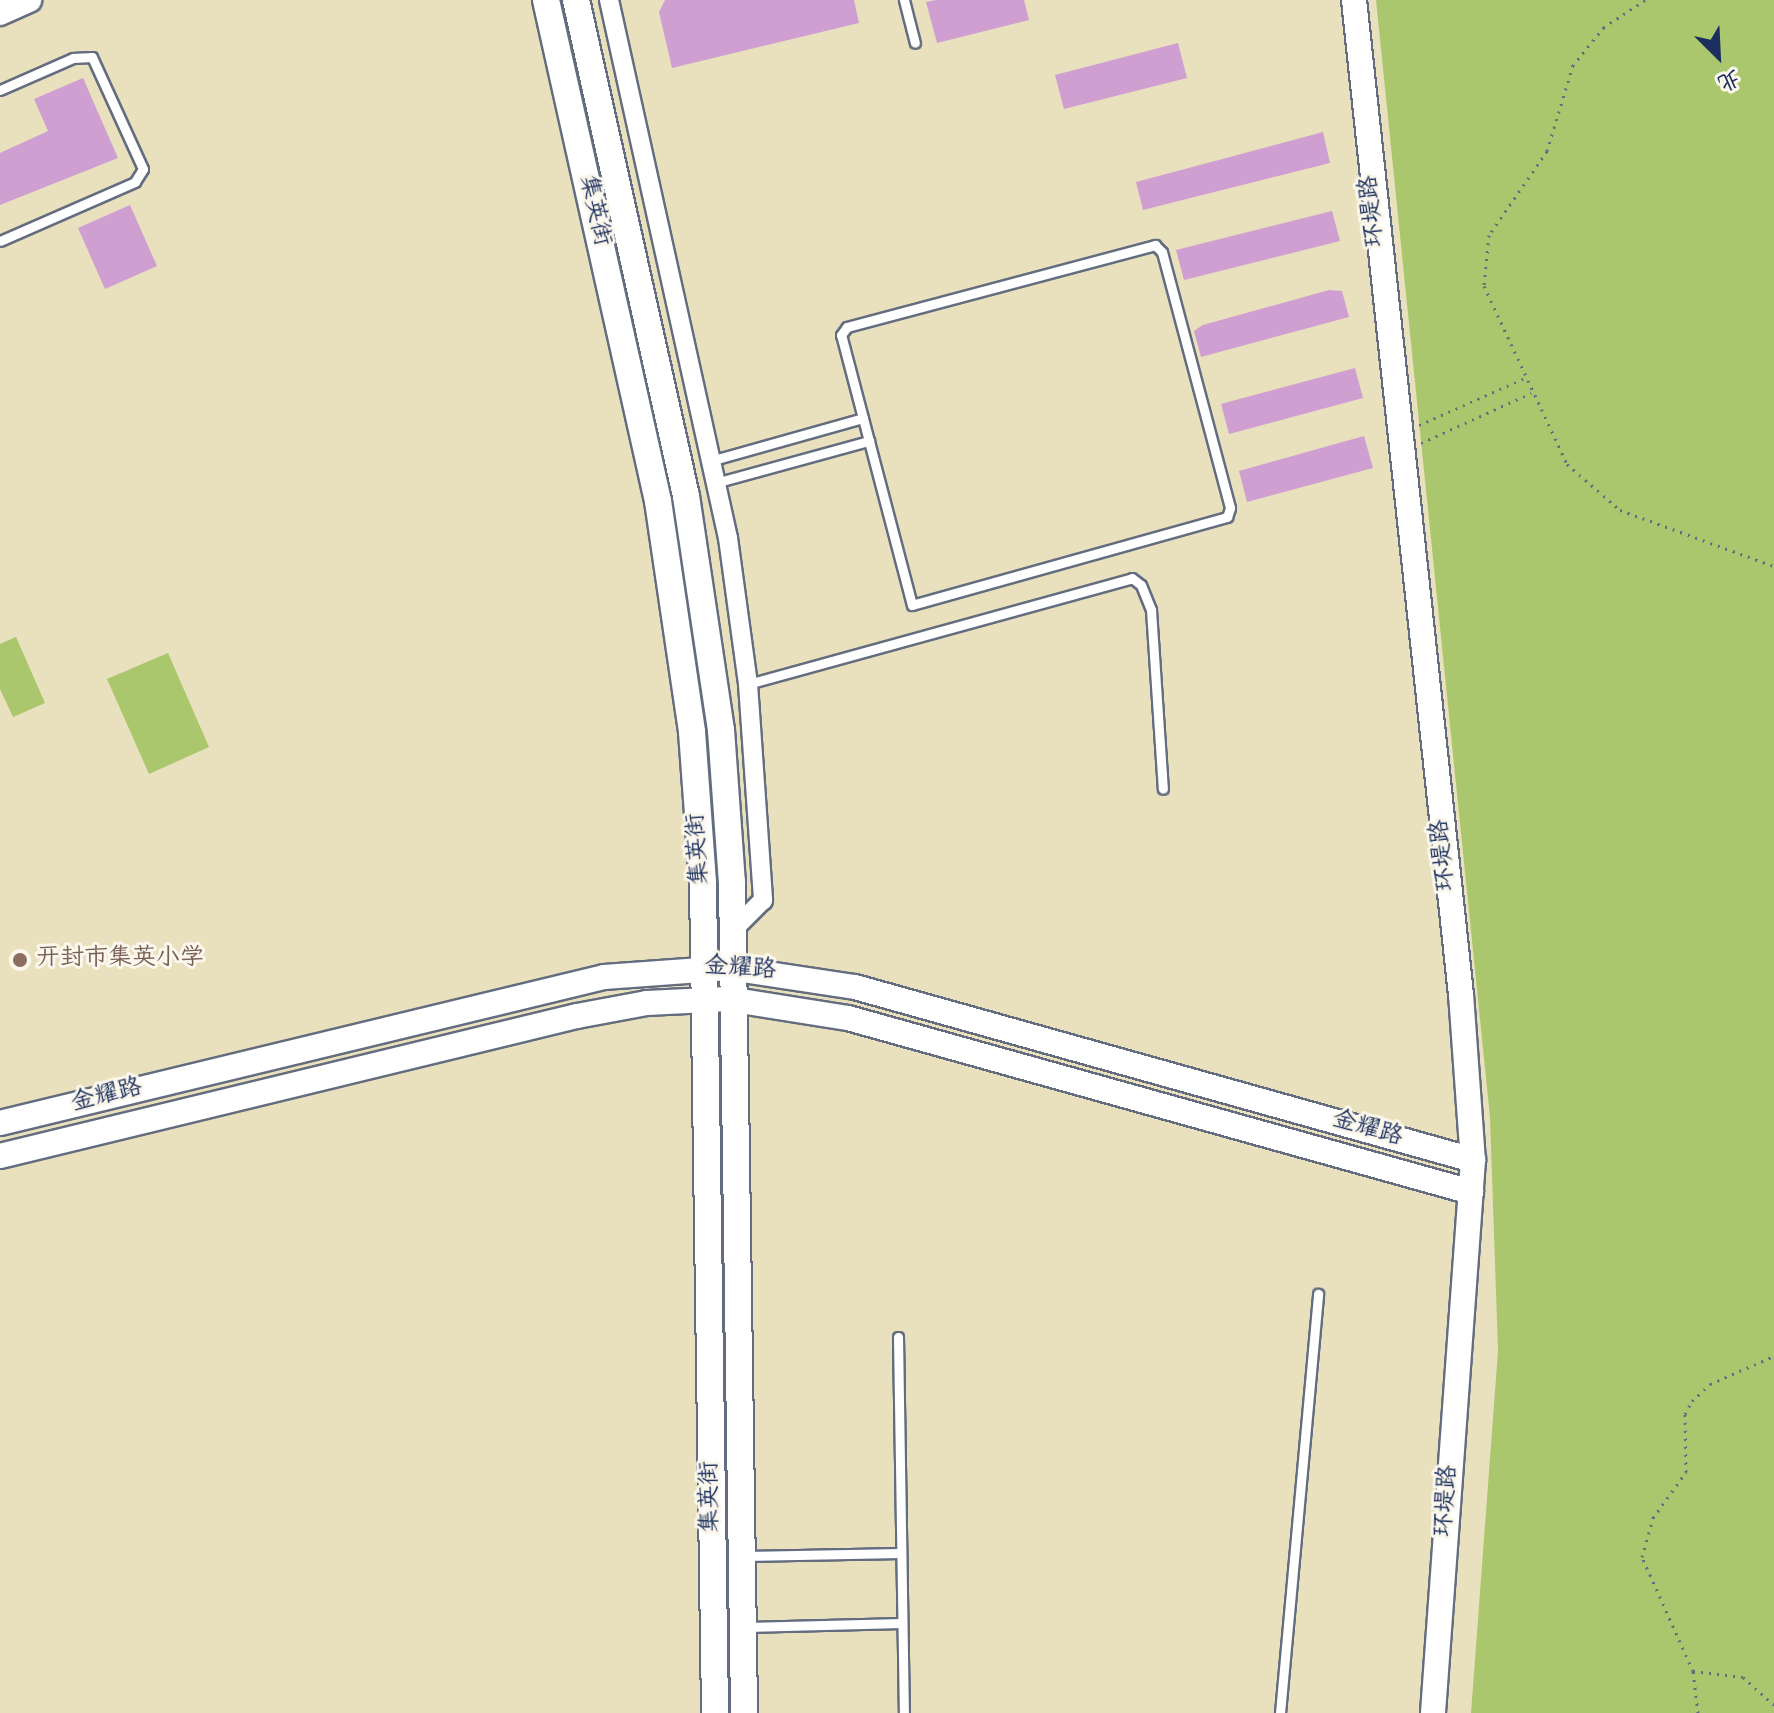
<!DOCTYPE html>
<html>
<head>
<meta charset="utf-8">
<style>
  body { margin:0 }
  #map { position:relative; width:1774px; height:1713px; overflow:hidden; background:#e9e0bd; font-family:"Gochi Hand","LXGW WenKai TC",sans-serif }
  div>[style] { position:absolute }
  [style*='--x'] { left:calc(var(--x)*1px); top:calc(var(--y)*1px); width:calc(var(--w)*1px); rotate:calc(var(--a)*1deg) }
  .green>* { inset:0; background:#aac76d }
  .building>* { inset:0; background:#ce9fd0 }
  .path>* { height:3px; margin-top:-1.5px; transform-origin:0; background:repeating-linear-gradient(90deg,#636d7f 0 2px,transparent 0 8px) }
  .roads { filter:drop-shadow(2px 0 #636d7f) drop-shadow(-2px 0 #636d7f) drop-shadow(0 2px #636d7f) drop-shadow(0 -2px #636d7f) }
  .service>* { height:9px; margin:-4.5px; padding:0 4.5px; transform-origin:4.5px; border-radius:4.5px; background:#fff }
  .minor>* { height:18px; margin:-9px; padding:0 9px; transform-origin:9px; border-radius:9px; background:#fff }
  .tertiary>* { height:24px; margin:-12px; padding:0 12px; transform-origin:12px; border-radius:12px; background:#fff }
  .secondary>* { height:26px; margin:-13px; padding:0 13px; transform-origin:13px; border-radius:13px; background:#fff }
  .dots>* { width:22px; height:22px; translate:-50% -50%; box-sizing:border-box; border:4px solid #fbf7ec; border-radius:50% }
  span { translate:-50% -50%; white-space:nowrap; text-align:center; line-height:1.15; -webkit-text-stroke:6px #fbf7ec; paint-order:stroke }
  .street-label { font-size:24px; color:#1b2f5e }
  .education-label { font-size:24px; color:#785e54 }
  .left { translate:0 -50%; text-align:left }
  .north { position:absolute; left:1678px; top:16px; width:80px; height:80px; -webkit-text-stroke:6px #fbf7ec; paint-order:stroke; rotate:156deg; font-size:22px; font-weight:700; line-height:32px; text-align:center; color:#1b2f5e }
  .north::after { content:''; display:block; margin:auto; width:28px; height:36px; background:#1b2f5e; clip-path:polygon(50% 0,100% 100%,50% 72%,0 100%) }
</style>
</head>
<body>
<div id="map">
  <div class="green">
    <div style="clip-path:polygon(1376px 0,1774px 0,1774px 1713px,1471px 1713px,1498px 1351px,1490px 1117px)"></div>
    <div style="clip-path:polygon(16px 637px,45px 703px,13px 717px,0 689px,0 644px)"></div>
    <div style="clip-path:polygon(168px 653px,209px 747px,149px 774px,107px 679px)"></div>
  </div>
  <div class="building">
    <div style="clip-path:polygon(665px 0,854px 0,859px 23px,672px 68px,659px 12px)"></div>
    <div style="clip-path:polygon(936px 0,1024px 0,1029px 20px,937px 43px,926px 2px)"></div>
    <div style="clip-path:polygon(1178px 43px,1187px 78px,1064px 109px,1055px 75px)"></div>
    <div style="clip-path:polygon(83px 78px,118px 158px,0 205px,0 153px,48px 131px,34px 99px)"></div>
    <div style="clip-path:polygon(1323px 132px,1330px 163px,1143px 210px,1136px 182px)"></div>
    <div style="clip-path:polygon(130px 205px,157px 266px,105px 289px,78px 228px)"></div>
    <div style="clip-path:polygon(1332px 211px,1340px 241px,1184px 280px,1176px 250px)"></div>
    <div style="clip-path:polygon(1329px 290px,1342px 291px,1349px 317px,1201px 357px,1194px 331px,1203px 325px)"></div>
    <div style="clip-path:polygon(1355px 368px,1363px 398px,1229px 434px,1221px 404px)"></div>
    <div style="clip-path:polygon(1364px 436px,1373px 468px,1247px 502px,1239px 471px)"></div>
  </div>
  <div class="path">
    <div style="--x:1645;--y:0;--w:49;--a:146.6"></div>
    <div style="--x:1604;--y:27;--w:49;--a:129.2"></div>
    <div style="--x:1573;--y:65;--w:90;--a:106.8"></div>
    <div style="--x:1547;--y:151;--w:102;--a:124.6"></div>
    <div style="--x:1489;--y:235;--w:51;--a:95.6"></div>
    <div style="--x:1484;--y:286;--w:196;--a:65"></div>
    <div style="--x:1567;--y:464;--w:70;--a:41"></div>
    <div style="--x:1620;--y:510;--w:164;--a:20"></div>
    <div style="--x:1419;--y:425;--w:116;--a:-23.9"></div>
    <div style="--x:1421;--y:443;--w:121;--a:-24.4"></div>
    <div style="--x:1693;--y:1671;--w:50;--a:6.8"></div>
    <div style="--x:1743;--y:1677;--w:42;--a:42.1"></div>
    <div style="--x:1698;--y:1713;--w:42;--a:-96.8"></div>
    <div style="--x:1693;--y:1671;--w:125;--a:-114.1"></div>
    <div style="--x:1642;--y:1557;--w:41;--a:-74.2"></div>
    <div style="--x:1653;--y:1518;--w:57;--a:-54.3"></div>
    <div style="--x:1686;--y:1472;--w:58;--a:-91"></div>
    <div style="--x:1685;--y:1414;--w:15;--a:-62"></div>
    <div style="--x:1692;--y:1401;--w:25;--a:-43"></div>
    <div style="--x:1710;--y:1384;--w:70;--a:-23.6"></div>
  </div>
  <div class="roads">
    <div class="service">
      <div style="--x:904;--y:0;--w:44;--a:75.7"></div>
      <div style="--x:0;--y:90;--w:80;--a:-23.7"></div>
      <div style="--x:73;--y:58;--w:19;--a:-3"></div>
      <div style="--x:92;--y:57;--w:123;--a:65.5"></div>
      <div style="--x:143;--y:169;--w:15;--a:122"></div>
      <div style="--x:135;--y:182;--w:147;--a:156.4"></div>
      <div style="--x:1155;--y:245;--w:10;--a:45"></div>
      <div style="--x:1162;--y:252;--w:265;--a:75.1"></div>
      <div style="--x:1230;--y:508;--w:9;--a:108"></div>
      <div style="--x:1227;--y:517;--w:327;--a:164.4"></div>
      <div style="--x:912;--y:605;--w:279;--a:-104.7"></div>
      <div style="--x:841;--y:335;--w:10;--a:-53"></div>
      <div style="--x:847;--y:327;--w:319;--a:-14.9"></div>
      <div style="--x:710;--y:461;--w:159;--a:-15.7"></div>
      <div style="--x:715;--y:483;--w:160;--a:-15.3"></div>
      <div style="--x:748;--y:684;--w:398;--a:-15.4"></div>
      <div style="--x:1132;--y:578;--w:11;--a:38"></div>
      <div style="--x:1141;--y:585;--w:27;--a:68"></div>
      <div style="--x:1151;--y:610;--w:179;--a:86.2"></div>
      <div style="--x:898;--y:1337;--w:376;--a:89.1"></div>
      <div style="--x:745;--y:1556;--w:156;--a:-1.1"></div>
      <div style="--x:746;--y:1627;--w:156;--a:-1.5"></div>
      <div style="--x:1280;--y:1713;--w:421;--a:-84.8"></div>
    </div>
    <div class="minor">
      <div style="--x:609;--y:0;--w:551;--a:77.53"></div>
      <div style="--x:728;--y:538;--w:147;--a:82.2"></div>
      <div style="--x:748;--y:684;--w:217;--a:86"></div>
      <div style="--x:763;--y:900;--w:42;--a:135"></div>
    </div>
    <div class="tertiary">
      <div style="--x:1354;--y:0;--w:1000;--a:83.86"></div>
      <div style="--x:1461;--y:994;--w:166;--a:85.9"></div>
      <div style="--x:1473;--y:1160;--w:554;--a:94.14"></div>
      <div style="--x:0;--y:13;--w:32;--a:-24"></div>
      <div style="--x:0;--y:1123;--w:621;--a:-13.59"></div>
      <div style="--x:604;--y:977;--w:125;--a:-4.1"></div>
      <div style="--x:729;--y:968;--w:127;--a:8.6"></div>
      <div style="--x:855;--y:987;--w:642;--a:15.64"></div>
      <div style="--x:0;--y:1156;--w:594;--a:-13.64"></div>
      <div style="--x:577;--y:1016;--w:71;--a:-10.5"></div>
      <div style="--x:647;--y:1003;--w:81;--a:-2.8"></div>
      <div style="--x:728;--y:999;--w:121;--a:9"></div>
      <div style="--x:848;--y:1018;--w:647;--a:15.6"></div>
    </div>
    <div class="secondary">
      <div style="--x:546;--y:0;--w:513;--a:77.4"></div>
      <div style="--x:658;--y:501;--w:233;--a:81.6"></div>
      <div style="--x:692;--y:732;--w:151;--a:85.8"></div>
      <div style="--x:703;--y:883;--w:830;--a:89.17"></div>
      <div style="--x:576;--y:0;--w:508;--a:77.5"></div>
      <div style="--x:686;--y:496;--w:237;--a:81.5"></div>
      <div style="--x:721;--y:730;--w:152;--a:85.9"></div>
      <div style="--x:732;--y:882;--w:831;--a:89.17"></div>
    </div>
  </div>
  <div class="dots">
    <div style="left:20px;top:960px;background:#8d6e63"></div>
  </div>
  <div class="street-label">
    <span style="left:593px;top:211px;rotate:77deg">集英街</span>
    <span style="left:1374px;top:211px;rotate:-96deg">环堤路</span>
    <span style="left:700px;top:849px;rotate:-94deg">集英街</span>
    <span style="left:1445px;top:855px;rotate:-96deg">环堤路</span>
    <span style="left:740px;top:970px;rotate:4deg">金耀路</span>
    <span style="left:107px;top:1097px;rotate:-14deg">金耀路</span>
    <span style="left:1367px;top:1130px;rotate:16deg">金耀路</span>
    <span style="left:712px;top:1497px;rotate:-91deg">集英街</span>
    <span style="left:1448px;top:1501px;rotate:-86deg">环堤路</span>
  </div>
  <div class="education-label">
    <span class="left" style="left:36px;top:960px">开封市集英小学</span>
  </div>
  <div class="north">北</div>
</div>
</body>
</html>
